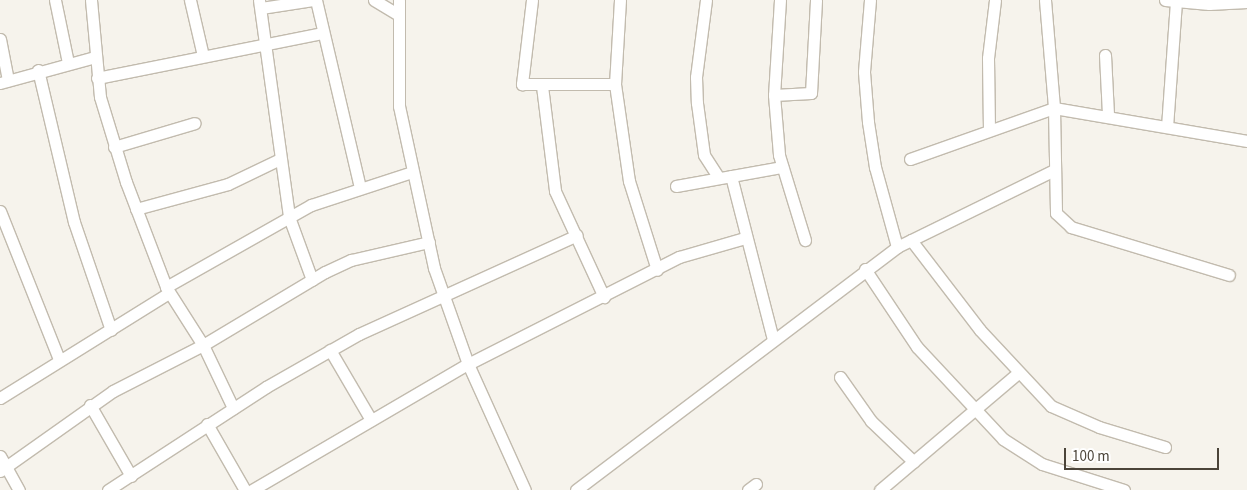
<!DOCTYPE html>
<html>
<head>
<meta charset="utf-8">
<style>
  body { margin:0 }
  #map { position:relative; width:1247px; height:490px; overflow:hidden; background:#f6f3ec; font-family:"Source Sans 3",sans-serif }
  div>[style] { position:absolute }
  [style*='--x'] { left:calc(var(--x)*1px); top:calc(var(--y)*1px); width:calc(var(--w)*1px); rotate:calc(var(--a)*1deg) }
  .roads { filter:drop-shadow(1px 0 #c2bbae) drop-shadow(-1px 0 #c2bbae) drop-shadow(0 1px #c2bbae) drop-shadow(0 -1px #c2bbae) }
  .minor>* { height:11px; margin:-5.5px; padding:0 5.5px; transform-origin:5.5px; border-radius:5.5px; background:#fff }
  span { translate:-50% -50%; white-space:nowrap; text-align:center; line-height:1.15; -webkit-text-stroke:4.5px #fff; paint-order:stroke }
  .scale { position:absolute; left:1064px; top:448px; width:155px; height:22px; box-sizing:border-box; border:2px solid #4b4439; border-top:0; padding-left:6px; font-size:15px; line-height:18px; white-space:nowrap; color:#4b4439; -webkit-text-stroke:4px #fff; paint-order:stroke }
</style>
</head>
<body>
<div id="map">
  <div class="roads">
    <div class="minor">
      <div style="--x:55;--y:0;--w:64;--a:78.3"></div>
      <div style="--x:91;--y:0;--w:97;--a:84.7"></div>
      <div style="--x:100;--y:97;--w:89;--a:73"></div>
      <div style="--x:126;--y:182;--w:112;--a:69.1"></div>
      <div style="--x:166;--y:287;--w:69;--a:57.5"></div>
      <div style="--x:203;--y:345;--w:70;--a:64.5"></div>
      <div style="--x:190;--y:0;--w:57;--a:76.9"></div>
      <div style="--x:259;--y:0;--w:219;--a:82.1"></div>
      <div style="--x:289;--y:217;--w:67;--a:69.9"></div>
      <div style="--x:316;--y:0;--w:192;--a:76.8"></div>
      <div style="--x:374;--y:0;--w:29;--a:31"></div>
      <div style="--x:399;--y:0;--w:106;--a:90"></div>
      <div style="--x:399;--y:106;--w:166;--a:77.8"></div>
      <div style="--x:434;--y:268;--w:102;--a:70.5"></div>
      <div style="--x:468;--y:364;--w:138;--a:65.7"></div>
      <div style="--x:532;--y:0;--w:85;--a:96.8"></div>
      <div style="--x:522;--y:84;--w:93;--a:0"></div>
      <div style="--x:620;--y:0;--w:84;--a:93.4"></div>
      <div style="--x:615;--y:84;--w:98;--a:81.8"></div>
      <div style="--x:629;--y:181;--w:93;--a:72.5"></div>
      <div style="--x:706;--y:0;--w:78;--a:97.4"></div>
      <div style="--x:696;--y:77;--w:26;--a:88"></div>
      <div style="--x:697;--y:103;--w:52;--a:82.3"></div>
      <div style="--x:704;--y:155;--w:27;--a:57"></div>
      <div style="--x:780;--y:0;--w:95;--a:93.6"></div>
      <div style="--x:774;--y:95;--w:60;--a:85.2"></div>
      <div style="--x:779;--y:155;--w:89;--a:73"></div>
      <div style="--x:870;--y:0;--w:72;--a:94.8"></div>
      <div style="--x:864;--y:72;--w:50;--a:85.4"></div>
      <div style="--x:868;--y:122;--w:46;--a:81.2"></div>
      <div style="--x:875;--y:167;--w:83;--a:74.6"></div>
      <div style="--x:1045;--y:0;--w:108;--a:85.2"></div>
      <div style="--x:1054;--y:108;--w:105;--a:88.9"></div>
      <div style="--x:1056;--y:213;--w:21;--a:43"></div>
      <div style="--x:1071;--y:227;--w:165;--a:16.9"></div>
      <div style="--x:1165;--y:0;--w:44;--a:5.2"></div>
      <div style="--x:1209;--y:4;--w:38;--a:-3"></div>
      <div style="--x:261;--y:8;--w:54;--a:-8.6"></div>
      <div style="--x:0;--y:39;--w:42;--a:79"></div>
      <div style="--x:1105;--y:55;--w:60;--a:87.1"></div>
      <div style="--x:38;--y:70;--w:156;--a:76.7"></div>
      <div style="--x:74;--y:222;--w:114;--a:71.1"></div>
      <div style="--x:97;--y:78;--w:229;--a:-11.3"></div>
      <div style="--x:0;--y:83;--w:98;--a:-15.3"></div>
      <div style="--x:542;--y:86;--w:106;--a:82.9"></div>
      <div style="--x:555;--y:191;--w:117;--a:65.2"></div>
      <div style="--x:774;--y:95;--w:37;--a:-3"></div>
      <div style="--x:811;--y:93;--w:93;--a:-86.9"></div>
      <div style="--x:1167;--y:127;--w:126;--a:-85.9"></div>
      <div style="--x:989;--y:130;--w:72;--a:-90.8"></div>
      <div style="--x:988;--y:58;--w:58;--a:-83.1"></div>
      <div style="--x:114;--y:147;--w:84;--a:-16.5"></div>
      <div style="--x:910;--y:159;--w:153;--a:-19.5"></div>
      <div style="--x:1054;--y:108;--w:196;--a:9.7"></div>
      <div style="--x:731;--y:176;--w:168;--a:75.6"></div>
      <div style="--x:676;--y:186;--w:108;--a:-10.2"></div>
      <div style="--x:136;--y:209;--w:95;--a:-15.2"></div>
      <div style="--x:228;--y:184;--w:58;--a:-25.7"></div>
      <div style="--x:0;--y:211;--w:159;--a:68.3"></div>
      <div style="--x:911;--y:240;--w:113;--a:52.5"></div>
      <div style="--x:980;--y:330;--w:104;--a:46.9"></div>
      <div style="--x:1051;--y:406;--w:52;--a:23.6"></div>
      <div style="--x:1099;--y:427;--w:69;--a:16.9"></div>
      <div style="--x:865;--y:269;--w:94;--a:56.3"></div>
      <div style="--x:917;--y:347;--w:126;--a:46.9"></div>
      <div style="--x:1003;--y:439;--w:46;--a:32.7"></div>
      <div style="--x:1042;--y:464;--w:86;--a:17.6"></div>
      <div style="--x:166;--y:287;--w:167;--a:-29.5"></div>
      <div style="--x:311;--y:205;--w:106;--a:-18.1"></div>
      <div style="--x:330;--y:350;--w:81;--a:59.6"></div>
      <div style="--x:840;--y:377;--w:54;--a:54.8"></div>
      <div style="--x:871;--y:421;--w:59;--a:43.6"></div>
      <div style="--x:0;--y:398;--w:199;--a:-31.9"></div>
      <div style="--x:90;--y:405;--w:82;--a:60"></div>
      <div style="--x:207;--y:424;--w:76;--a:60.1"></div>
      <div style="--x:0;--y:456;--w:39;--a:61"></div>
      <div style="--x:0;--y:471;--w:138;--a:-35.3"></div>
      <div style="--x:113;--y:391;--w:101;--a:-27.1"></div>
      <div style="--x:203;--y:345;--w:142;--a:-30.9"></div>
      <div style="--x:325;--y:272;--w:29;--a:-25"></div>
      <div style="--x:351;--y:260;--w:80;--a:-13"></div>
      <div style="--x:108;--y:490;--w:189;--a:-33.1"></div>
      <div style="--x:266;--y:387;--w:107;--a:-29.7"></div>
      <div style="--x:359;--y:334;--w:239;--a:-24.4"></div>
      <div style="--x:252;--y:490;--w:250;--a:-30.3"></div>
      <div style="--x:468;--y:364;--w:237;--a:-26.9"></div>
      <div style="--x:679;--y:257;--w:69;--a:-16.1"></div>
      <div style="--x:576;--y:490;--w:403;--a:-37.1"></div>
      <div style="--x:897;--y:247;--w:173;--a:-26.1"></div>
      <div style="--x:748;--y:490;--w:10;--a:-37"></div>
      <div style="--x:880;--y:490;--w:180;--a:-40.3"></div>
    </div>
  </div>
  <div class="scale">100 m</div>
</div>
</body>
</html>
